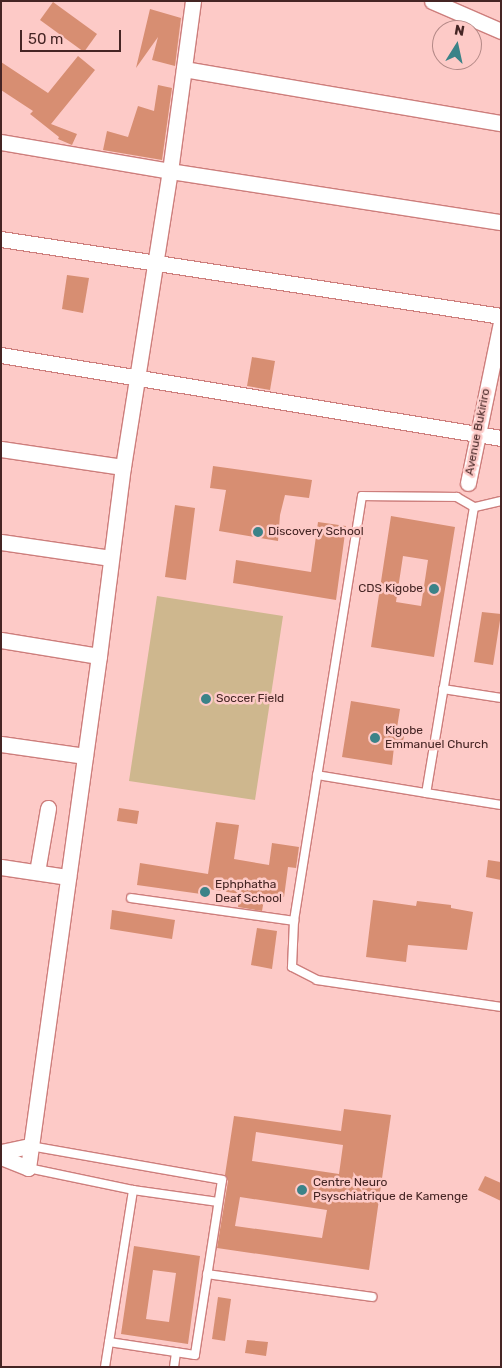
<!DOCTYPE html>
<html>
<head>
<meta charset="utf-8">
<style>
  body { margin:0 }
  #map { position:relative; width:502px; height:1368px; overflow:hidden; background:#fdcac7; font-family:Rubik,sans-serif }
  div>[style] { position:absolute }
  [style*='--x'] { left:calc(var(--x)*1px); top:calc(var(--y)*1px); width:calc(var(--w)*1px); rotate:calc(var(--a)*1deg) }
  .green>* { inset:0; background:#ceb78e }
  .building>* { inset:0; background:#d78e72 }
  .roads { filter:drop-shadow(1px 0 #cd7e7c) drop-shadow(-1px 0 #cd7e7c) drop-shadow(0 1px #cd7e7c) drop-shadow(0 -1px #cd7e7c) }
  .service>* { height:8px; margin:-4px; padding:0 4px; transform-origin:4px; border-radius:4px; background:#fff }
  .minor>* { height:15px; margin:-7.5px; padding:0 7.5px; transform-origin:7.5px; border-radius:7.5px; background:#fff }
  .dots>* { width:14px; height:14px; translate:-50% -50%; box-sizing:border-box; border:2px solid #fdcac7; border-radius:50% }
  span { translate:-50% -50%; white-space:nowrap; text-align:center; line-height:1.15; -webkit-text-stroke:5px #fdcac7; paint-order:stroke }
  .street-label { font-size:12px; color:#452524 }
  .poi-label { font-size:12px; color:#452524 }
  .left { translate:0 -50%; text-align:left }
  .right { translate:-100% -50%; text-align:right }
  .frame { position:absolute; inset:0; border:2px solid #452524; pointer-events:none }
  .north { position:absolute; left:432px; top:20px; width:50px; height:50px; box-sizing:border-box; background:#fdcac7; border:1px solid #b38886; border-radius:50%; rotate:10deg; font-size:14px; font-weight:700; line-height:20px; text-align:center; color:#452524 }
  .north::after { content:''; display:block; margin:auto; width:18px; height:22px; background:#3b8388; clip-path:polygon(50% 0,100% 100%,50% 72%,0 100%) }
  .scale { position:absolute; left:20px; top:30px; width:101px; height:22px; box-sizing:border-box; border:2px solid #452524; border-top:0; padding-left:6px; font-size:15px; line-height:18px; white-space:nowrap; color:#452524; -webkit-text-stroke:4px #fdcac7; paint-order:stroke }
</style>
</head>
<body>
<div id="map">
  <div class="green">
    <div style="clip-path:polygon(157px 596px,283px 616px,255px 800px,129px 781px)"></div>
  </div>
  <div class="building">
    <div style="clip-path:polygon(53px 2px,97px 34px,84px 52px,40px 20px)"></div>
    <div style="clip-path:polygon(150px 9px,181px 18px,175px 66px,152px 60px,158px 37px,136px 68px)"></div>
    <div style="clip-path:polygon(78px 56px,95px 70px,51px 124px,77px 134px,72px 145px,58px 139px,59px 137px,30px 114px,33px 111px,1px 90px,1px 62px,48px 93px)"></div>
    <div style="clip-path:polygon(158px 85px,172px 88px,162px 160px,103px 150px,107px 131px,128px 137px,138px 106px,154px 111px)"></div>
    <div style="clip-path:polygon(67px 275px,89px 278px,83px 313px,62px 309px)"></div>
    <div style="clip-path:polygon(252px 357px,275px 361px,270px 390px,247px 386px)"></div>
    <div style="clip-path:polygon(213px 466px,312px 480px,309px 498px,285px 495px,280px 515px,278px 541px,219px 531px,226px 490px,210px 488px)"></div>
    <div style="clip-path:polygon(175px 505px,195px 508px,186px 580px,165px 577px)"></div>
    <div style="clip-path:polygon(evenodd,391px 516px,455px 527px,434px 657px,371px 647px,391px 516px,403px 556px,428px 560px,421px 606px,396px 602px,403px 556px)"></div>
    <div style="clip-path:polygon(318px 522px,346px 526px,336px 600px,233px 583px,236px 560px,311px 572px)"></div>
    <div style="clip-path:polygon(482px 612px,501px 614px,493px 665px,474px 662px)"></div>
    <div style="clip-path:polygon(351px 701px,400px 709px,397px 728px,405px 729px,402px 749px,394px 747px,392px 765px,342px 757px)"></div>
    <div style="clip-path:polygon(119px 808px,139px 811px,137px 824px,117px 821px)"></div>
    <div style="clip-path:polygon(216px 822px,239px 825px,234px 859px,269px 865px,272px 843px,299px 847px,296px 868px,288px 867px,284px 897px,265px 894px,262px 911px,238px 907px,240px 894px,202px 888px,201px 894px,137px 885px,140px 863px,208px 874px)"></div>
    <div style="clip-path:polygon(488px 860px,501px 862px,501px 880px,486px 877px)"></div>
    <div style="clip-path:polygon(373px 900px,416px 906px,417px 901px,451px 905px,451px 908px,473px 912px,467px 950px,408px 945px,406px 962px,366px 957px)"></div>
    <div style="clip-path:polygon(112px 910px,175px 920px,172px 939px,110px 929px)"></div>
    <div style="clip-path:polygon(257px 928px,277px 931px,272px 969px,251px 965px)"></div>
    <div style="clip-path:polygon(evenodd,344px 1109px,391px 1115px,369px 1270px,217px 1248px,228px 1181px,225px 1175px,234px 1116px,341px 1131px,344px 1109px,256px 1132px,343px 1145px,339px 1174px,252px 1161px,256px 1132px,344px 1109px,240px 1197px,327px 1210px,322px 1238px,235px 1226px,240px 1197px)"></div>
    <div style="clip-path:polygon(485px 1176px,501px 1183px,501px 1201px,478px 1190px)"></div>
    <div style="clip-path:polygon(evenodd,134px 1246px,200px 1256px,188px 1344px,121px 1334px,134px 1246px,153px 1270px,176px 1273px,169px 1322px,146px 1319px,153px 1270px)"></div>
    <div style="clip-path:polygon(218px 1297px,231px 1299px,225px 1341px,212px 1339px)"></div>
    <div style="clip-path:polygon(247px 1340px,268px 1342px,266px 1356px,245px 1353px)"></div>
  </div>
  <div class="roads">
    <div class="service">
      <div style="--x:501;--y:501;--w:28;--a:167"></div>
      <div style="--x:474;--y:507;--w:290;--a:99.5"></div>
      <div style="--x:426;--y:793;--w:76;--a:9.1"></div>
      <div style="--x:474;--y:507;--w:20;--a:-150"></div>
      <div style="--x:457;--y:497;--w:95;--a:-179.4"></div>
      <div style="--x:362;--y:496;--w:430;--a:99.1"></div>
      <div style="--x:294;--y:921;--w:46;--a:92.5"></div>
      <div style="--x:292;--y:967;--w:28;--a:27"></div>
      <div style="--x:317;--y:980;--w:186;--a:8.3"></div>
      <div style="--x:443;--y:689;--w:59;--a:8.8"></div>
      <div style="--x:317;--y:775;--w:110;--a:9.4"></div>
      <div style="--x:131;--y:898;--w:165;--a:8"></div>
      <div style="--x:30;--y:1146;--w:195;--a:10"></div>
      <div style="--x:222;--y:1180;--w:177;--a:98.8"></div>
      <div style="--x:195;--y:1355;--w:87;--a:-171.4"></div>
      <div style="--x:109;--y:1342;--w:154;--a:-81"></div>
      <div style="--x:28;--y:1168;--w:107;--a:11.8"></div>
      <div style="--x:133;--y:1190;--w:86;--a:8"></div>
      <div style="--x:207;--y:1274;--w:167;--a:7.9"></div>
      <div style="--x:105;--y:1367;--w:25;--a:-81"></div>
      <div style="--x:174;--y:1367;--w:15;--a:-82"></div>
    </div>
    <div class="minor">
      <div style="--x:432;--y:1;--w:75;--a:23.5"></div>
      <div style="--x:184;--y:69;--w:322;--a:9.7"></div>
      <div style="--x:1;--y:142;--w:171;--a:9.7"></div>
      <div style="--x:170;--y:171;--w:335;--a:8.8"></div>
      <div style="--x:1;--y:239;--w:506;--a:8.75"></div>
      <div style="--x:1;--y:355;--w:507;--a:9.43"></div>
      <div style="--x:1;--y:449;--w:123;--a:8.4"></div>
      <div style="--x:468;--y:483;--w:164;--a:-78.4"></div>
      <div style="--x:1;--y:542;--w:111;--a:8.3"></div>
      <div style="--x:1;--y:640;--w:99;--a:9.3"></div>
      <div style="--x:1;--y:744;--w:85;--a:8.1"></div>
      <div style="--x:1;--y:867;--w:68;--a:8.5"></div>
      <div style="--x:37;--y:872;--w:65;--a:-80.2"></div>
      <div style="--x:1;--y:1152;--w:30;--a:-12"></div>
      <div style="--x:1;--y:1157;--w:29;--a:22"></div>
      <div style="--x:28;--y:1168;--w:517;--a:-82.11"></div>
      <div style="--x:99;--y:656;--w:191;--a:-82.8"></div>
      <div style="--x:123;--y:467;--w:300;--a:-81"></div>
      <div style="--x:170;--y:171;--w:172;--a:-82.3"></div>
    </div>
  </div>
  <div class="dots">
    <div style="left:258px;top:532px;background:#3b8388"></div>
    <div style="left:434px;top:589px;background:#3b8388"></div>
    <div style="left:206px;top:699px;background:#3b8388"></div>
    <div style="left:375px;top:738px;background:#3b8388"></div>
    <div style="left:205px;top:892px;background:#3b8388"></div>
    <div style="left:302px;top:1190px;background:#3b8388"></div>
  </div>
  <div class="street-label">
    <span style="left:478px;top:432px;rotate:-79deg">Avenue Bukiriro</span>
  </div>
  <div class="poi-label">
    <span class="left" style="left:268px;top:532px">Discovery School</span>
    <span class="right" style="left:423px;top:589px">CDS Kigobe</span>
    <span class="left" style="left:216px;top:699px">Soccer Field</span>
    <span class="left" style="left:385px;top:738px">Kigobe<br>Emmanuel Church</span>
    <span class="left" style="left:215px;top:892px">Ephphatha<br>Deaf School</span>
    <span class="left" style="left:313px;top:1190px">Centre Neuro<br>Psyschiatrique de Kamenge</span>
  </div>
  <div class="frame"></div>
  <div class="north">N</div>
  <div class="scale">50 m</div>
</div>
</body>
</html>
